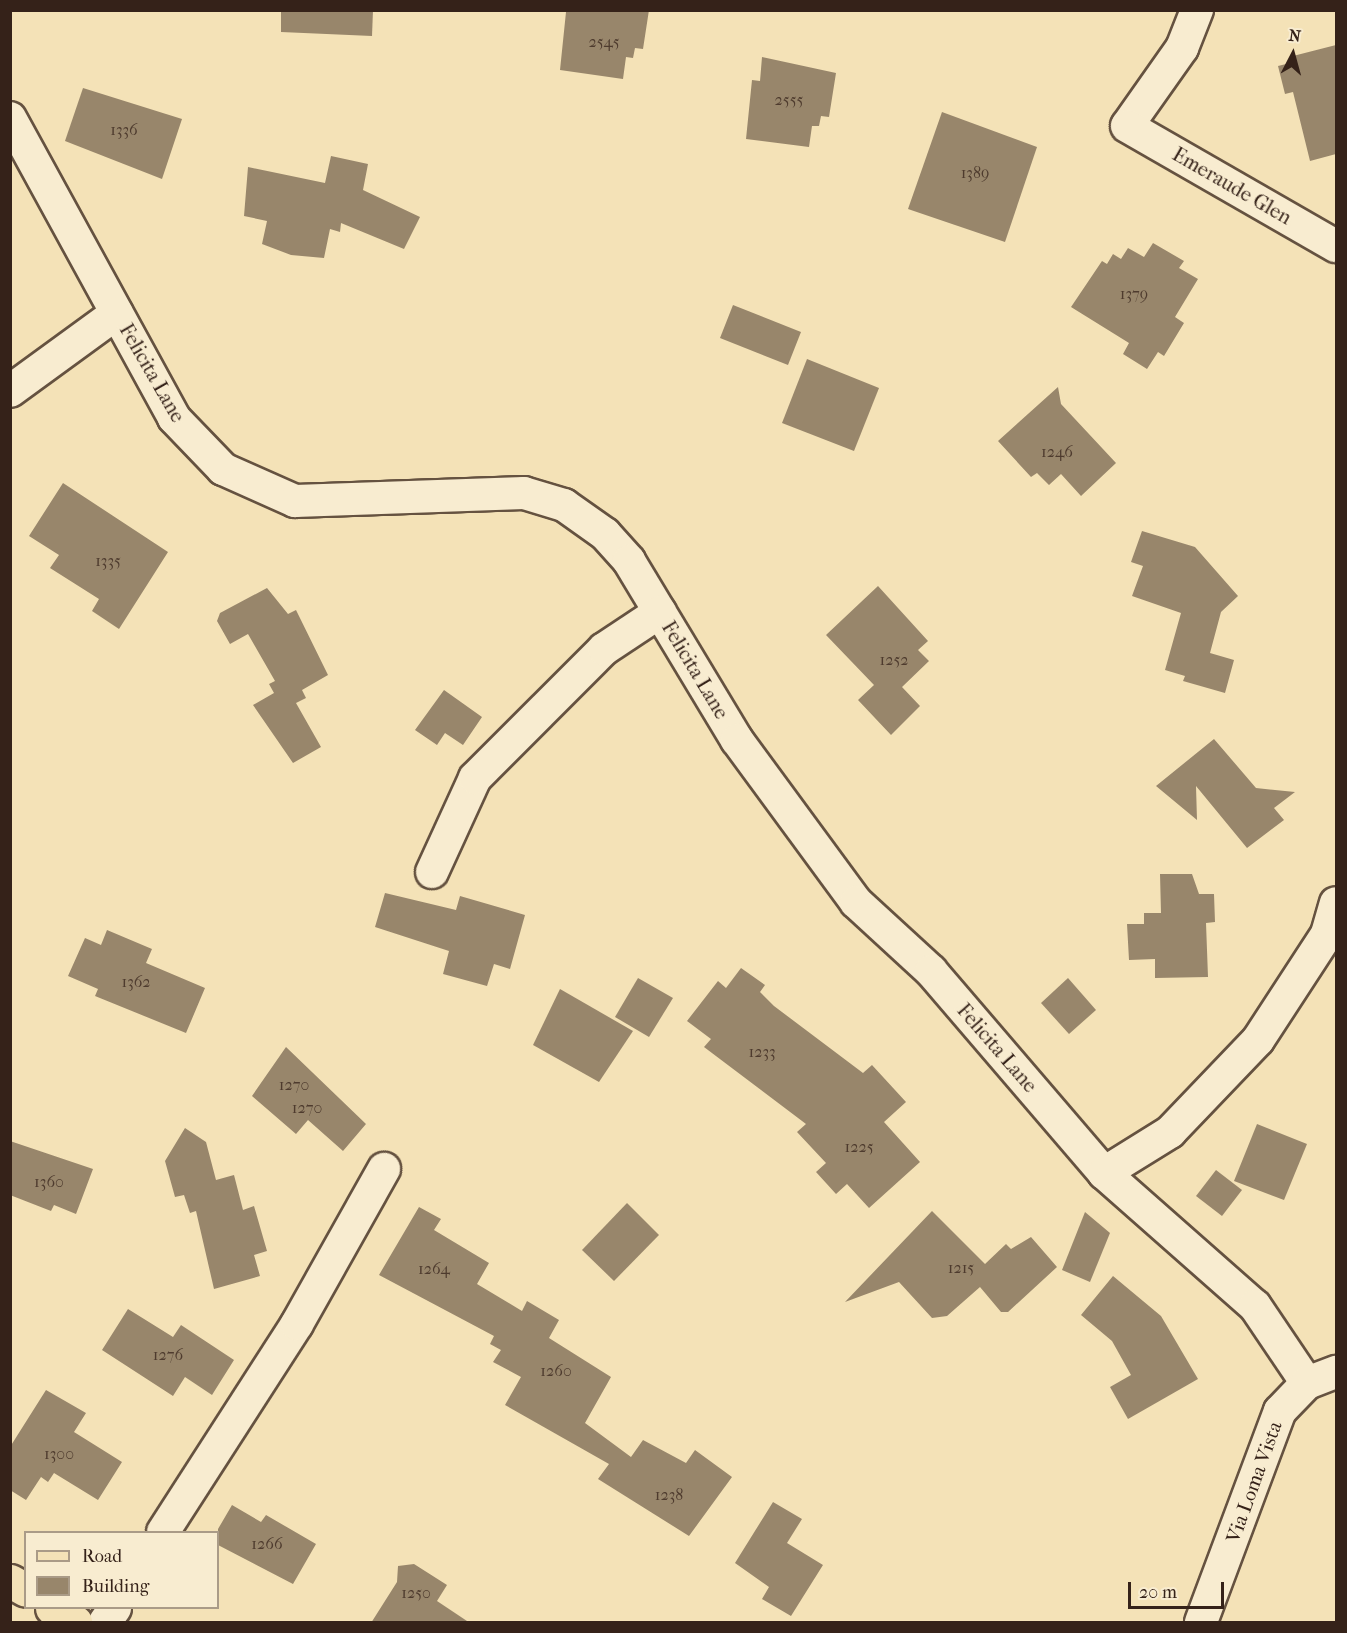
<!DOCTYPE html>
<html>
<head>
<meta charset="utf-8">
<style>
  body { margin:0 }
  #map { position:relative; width:1347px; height:1633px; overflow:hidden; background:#f4e2b7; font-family:"IM FELL French Canon",serif }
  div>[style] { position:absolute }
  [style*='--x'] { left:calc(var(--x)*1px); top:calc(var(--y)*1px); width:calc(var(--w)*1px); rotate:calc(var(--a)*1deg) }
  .building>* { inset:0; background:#98866b }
  .roads { filter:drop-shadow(2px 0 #655240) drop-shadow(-2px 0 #655240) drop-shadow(0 2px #655240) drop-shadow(0 -2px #655240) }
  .minor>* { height:32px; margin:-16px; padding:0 16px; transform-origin:16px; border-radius:16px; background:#f8ecd0 }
  .major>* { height:33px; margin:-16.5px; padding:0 16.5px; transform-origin:16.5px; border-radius:16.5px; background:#f4e2b7 }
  span { translate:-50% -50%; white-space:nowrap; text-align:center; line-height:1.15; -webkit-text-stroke:6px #f8ecd0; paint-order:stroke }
  .number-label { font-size:16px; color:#4e3b2e }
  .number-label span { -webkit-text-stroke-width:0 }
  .street-label { font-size:20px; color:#352219 }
  .frame { position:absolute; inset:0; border:12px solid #352219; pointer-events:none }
  .legend { position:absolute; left:24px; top:1531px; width:195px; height:78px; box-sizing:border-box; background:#f8ecd0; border:2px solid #aa9b87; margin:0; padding:8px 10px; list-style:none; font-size:18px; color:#352219 }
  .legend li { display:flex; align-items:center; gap:12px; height:30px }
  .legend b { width:30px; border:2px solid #aa9b87 }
  .north { position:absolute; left:1263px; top:24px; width:60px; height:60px; -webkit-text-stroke:4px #f8ecd0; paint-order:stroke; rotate:6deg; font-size:16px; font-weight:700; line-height:24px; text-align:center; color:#352219 }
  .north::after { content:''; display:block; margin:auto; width:21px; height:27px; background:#352219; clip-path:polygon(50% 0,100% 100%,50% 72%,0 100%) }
  .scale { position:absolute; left:1128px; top:1582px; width:96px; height:27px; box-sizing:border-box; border:3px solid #352219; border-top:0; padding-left:8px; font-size:18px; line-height:21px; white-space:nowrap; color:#352219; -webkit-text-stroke:4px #f8ecd0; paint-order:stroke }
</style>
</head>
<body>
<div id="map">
  <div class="building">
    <div style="clip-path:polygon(281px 10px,373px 10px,372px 36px,281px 32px)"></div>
    <div style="clip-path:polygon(649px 10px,643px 49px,635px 48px,633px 58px,626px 57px,623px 79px,560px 70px,566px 12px)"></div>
    <div style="clip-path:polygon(1336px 45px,1336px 154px,1310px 161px,1293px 92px,1285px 94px,1278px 66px,1294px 62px,1293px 56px)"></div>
    <div style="clip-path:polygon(762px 57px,836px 73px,829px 117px,821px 116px,819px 126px,812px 126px,809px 147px,746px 139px,752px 80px,760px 81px)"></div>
    <div style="clip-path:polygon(83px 88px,182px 119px,162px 179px,65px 141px)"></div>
    <div style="clip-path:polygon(942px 112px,1037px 147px,1005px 242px,908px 209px)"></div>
    <div style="clip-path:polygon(331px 156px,368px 164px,363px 190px,420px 217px,404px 249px,341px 223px,340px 232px,330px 229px,324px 258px,291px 255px,262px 244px,267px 221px,244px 216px,248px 167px,325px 183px)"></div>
    <div style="clip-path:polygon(1153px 243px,1184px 261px,1179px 268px,1198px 279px,1175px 317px,1184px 323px,1164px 356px,1158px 352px,1147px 369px,1123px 354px,1129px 343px,1071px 307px,1102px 261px,1107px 264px,1113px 254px,1121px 259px,1128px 248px,1144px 257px)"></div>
    <div style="clip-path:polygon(733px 305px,801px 332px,788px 365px,720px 338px)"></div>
    <div style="clip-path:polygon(807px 359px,879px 388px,854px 451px,782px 423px)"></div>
    <div style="clip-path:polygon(1058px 387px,1061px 404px,1116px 463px,1081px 496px,1061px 474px,1049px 485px,1037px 473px,1031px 477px,998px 441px)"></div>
    <div style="clip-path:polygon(63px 483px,168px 552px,119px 629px,92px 611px,99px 599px,50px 568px,59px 555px,29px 536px)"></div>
    <div style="clip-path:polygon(1142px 531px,1195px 547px,1238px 596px,1221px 612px,1210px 653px,1234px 660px,1225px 693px,1183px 681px,1185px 676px,1165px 670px,1181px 613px,1132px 596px,1143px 566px,1131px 562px)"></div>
    <div style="clip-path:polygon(878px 586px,928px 641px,918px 650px,929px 661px,902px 687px,920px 706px,891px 735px,858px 700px,874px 685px,826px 635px)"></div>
    <div style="clip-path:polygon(267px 588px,288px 614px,296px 610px,328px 675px,302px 690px,306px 698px,296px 703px,321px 747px,293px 763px,253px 705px,274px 693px,269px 684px,275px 681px,248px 634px,230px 644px,217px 621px,220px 613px)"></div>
    <div style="clip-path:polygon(444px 690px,482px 717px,463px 745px,445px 733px,437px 745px,415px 730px)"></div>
    <div style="clip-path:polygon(1214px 739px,1256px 788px,1295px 792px,1274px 808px,1284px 820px,1247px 848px,1196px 786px,1197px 820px,1156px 786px)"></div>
    <div style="clip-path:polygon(1160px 874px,1192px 874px,1199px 894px,1214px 894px,1215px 922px,1206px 923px,1208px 977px,1155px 978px,1155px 959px,1129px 960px,1127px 924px,1144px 924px,1144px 913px,1161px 913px)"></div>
    <div style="clip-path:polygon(385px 893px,456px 910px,460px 896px,525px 915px,510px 969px,494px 964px,487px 986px,443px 974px,449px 951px,375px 927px)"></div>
    <div style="clip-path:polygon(107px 930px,152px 949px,146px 963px,205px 988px,186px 1033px,95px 996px,98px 989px,68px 976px,85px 938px,101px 945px)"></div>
    <div style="clip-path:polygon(741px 968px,765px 985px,760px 992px,774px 1006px,863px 1073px,872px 1065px,906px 1102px,884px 1122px,920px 1162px,869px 1208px,847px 1184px,836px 1194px,816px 1172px,826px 1163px,797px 1132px,806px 1124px,704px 1047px,711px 1039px,687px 1021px,718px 981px,726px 988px)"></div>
    <div style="clip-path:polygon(638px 978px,673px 998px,649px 1037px,615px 1017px)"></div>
    <div style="clip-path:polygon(1068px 978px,1096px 1010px,1069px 1034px,1041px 1003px)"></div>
    <div style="clip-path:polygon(560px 989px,633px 1031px,599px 1082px,533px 1045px)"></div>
    <div style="clip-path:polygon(286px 1047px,366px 1124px,343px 1151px,308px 1120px,296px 1134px,252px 1096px)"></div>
    <div style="clip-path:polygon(1257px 1124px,1307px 1144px,1284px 1200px,1234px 1181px)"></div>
    <div style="clip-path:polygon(185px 1128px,206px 1142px,216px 1180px,234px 1175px,243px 1210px,254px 1206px,267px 1251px,254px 1255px,260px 1276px,214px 1289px,196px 1211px,190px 1213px,184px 1195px,175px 1197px,165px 1161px)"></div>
    <div style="clip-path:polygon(10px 1141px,93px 1169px,76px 1214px,54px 1205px,51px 1211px,10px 1195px)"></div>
    <div style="clip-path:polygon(1216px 1170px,1242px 1190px,1222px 1216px,1196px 1196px)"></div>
    <div style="clip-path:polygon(627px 1203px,659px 1235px,614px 1281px,582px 1250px)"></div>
    <div style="clip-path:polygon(419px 1207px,441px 1219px,434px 1230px,489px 1263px,477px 1284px,522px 1311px,527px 1301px,559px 1320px,549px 1338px,611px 1377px,585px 1423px,631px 1457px,643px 1440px,686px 1463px,695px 1450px,732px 1477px,689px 1536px,598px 1479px,609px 1464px,505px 1405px,521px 1377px,493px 1362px,501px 1350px,490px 1344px,494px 1336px,379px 1275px)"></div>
    <div style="clip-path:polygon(932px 1211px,985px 1264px,1006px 1244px,1011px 1249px,1031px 1237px,1057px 1267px,1008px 1312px,1001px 1312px,980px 1287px,947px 1316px,932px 1318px,899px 1282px,845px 1302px)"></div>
    <div style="clip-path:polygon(1085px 1212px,1110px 1233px,1090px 1282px,1062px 1270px)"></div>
    <div style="clip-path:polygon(1113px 1276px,1161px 1316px,1198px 1379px,1128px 1419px,1110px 1387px,1131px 1375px,1112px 1341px,1081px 1315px)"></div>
    <div style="clip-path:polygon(128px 1309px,173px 1337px,181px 1325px,234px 1360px,212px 1395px,185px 1377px,173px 1396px,102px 1350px)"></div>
    <div style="clip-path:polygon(46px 1390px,86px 1413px,74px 1432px,122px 1462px,98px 1500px,54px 1473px,48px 1482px,41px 1477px,26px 1500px,10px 1490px,10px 1447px)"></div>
    <div style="clip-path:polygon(773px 1502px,802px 1519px,787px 1543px,823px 1565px,791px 1616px,762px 1599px,769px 1587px,735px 1563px)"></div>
    <div style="clip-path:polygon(232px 1505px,261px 1522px,266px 1515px,316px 1544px,293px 1584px,218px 1545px,218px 1529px)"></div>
    <div style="clip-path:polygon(414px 1564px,447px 1585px,437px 1601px,470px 1623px,371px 1623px,397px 1582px,398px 1566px)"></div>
  </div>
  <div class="roads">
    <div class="minor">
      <div style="--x:1197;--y:10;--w:41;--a:111.5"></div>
      <div style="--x:1182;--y:48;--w:95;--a:125.2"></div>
      <div style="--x:1127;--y:126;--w:241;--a:29.9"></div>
      <div style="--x:10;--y:118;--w:342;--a:61.3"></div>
      <div style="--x:174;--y:418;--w:71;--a:46.1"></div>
      <div style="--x:223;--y:469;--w:79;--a:24"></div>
      <div style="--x:295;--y:501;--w:229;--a:-2"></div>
      <div style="--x:524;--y:493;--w:42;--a:16.7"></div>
      <div style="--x:564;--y:505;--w:50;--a:35.3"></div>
      <div style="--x:605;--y:534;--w:36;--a:48"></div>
      <div style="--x:629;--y:561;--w:209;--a:58.9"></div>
      <div style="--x:737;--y:740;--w:201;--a:53.7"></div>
      <div style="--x:856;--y:902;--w:102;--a:42.6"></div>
      <div style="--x:931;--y:971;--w:266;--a:49.4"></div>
      <div style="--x:1104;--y:1173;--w:201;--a:41.4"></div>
      <div style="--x:1255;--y:1306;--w:93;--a:56"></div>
      <div style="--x:10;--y:391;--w:132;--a:-36.1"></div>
      <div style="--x:432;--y:872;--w:103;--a:-65.4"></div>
      <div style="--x:475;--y:778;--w:182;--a:-45"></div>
      <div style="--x:604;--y:649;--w:67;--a:-33.5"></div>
      <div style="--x:1104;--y:1173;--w:78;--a:-31.8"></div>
      <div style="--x:1170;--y:1132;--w:127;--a:-46.3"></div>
      <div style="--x:1258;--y:1040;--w:126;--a:-56.9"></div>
      <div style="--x:1327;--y:934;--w:32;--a:-74"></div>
      <div style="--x:163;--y:1532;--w:247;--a:-57.2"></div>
      <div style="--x:297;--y:1324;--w:178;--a:-60.7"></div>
      <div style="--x:105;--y:1622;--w:17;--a:-54"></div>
      <div style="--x:1201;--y:1622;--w:225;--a:-69.5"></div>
      <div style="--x:1280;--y:1411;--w:39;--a:-46"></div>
      <div style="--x:1307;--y:1383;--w:31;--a:-21"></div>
    </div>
    <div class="major">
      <div style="--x:10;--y:1581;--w:18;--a:29"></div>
      <div style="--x:52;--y:1608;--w:27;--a:31"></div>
    </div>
  </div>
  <div class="number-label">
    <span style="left:604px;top:42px">2545</span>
    <span style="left:789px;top:100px">2555</span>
    <span style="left:124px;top:130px">1336</span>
    <span style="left:975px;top:173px">1389</span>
    <span style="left:1134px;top:294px">1379</span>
    <span style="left:1057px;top:452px">1246</span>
    <span style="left:108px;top:561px">1335</span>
    <span style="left:894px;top:660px">1252</span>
    <span style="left:136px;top:982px">1362</span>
    <span style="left:762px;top:1052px">1233</span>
    <span style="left:294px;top:1085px">1270</span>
    <span style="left:307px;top:1108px">1270</span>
    <span style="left:859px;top:1147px">1225</span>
    <span style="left:49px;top:1182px">1360</span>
    <span style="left:961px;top:1268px">1215</span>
    <span style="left:434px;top:1269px">1264</span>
    <span style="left:168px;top:1355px">1276</span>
    <span style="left:556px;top:1371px">1260</span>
    <span style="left:59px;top:1454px">1300</span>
    <span style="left:669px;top:1495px">1238</span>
    <span style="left:267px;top:1544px">1266</span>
    <span style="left:416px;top:1593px">1250</span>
  </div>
  <div class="street-label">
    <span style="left:1232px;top:186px;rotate:30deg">Emeraude Glen</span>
    <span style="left:152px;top:373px;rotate:60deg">Felicita Lane</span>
    <span style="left:695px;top:670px;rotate:59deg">Felicita Lane</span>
    <span style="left:997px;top:1048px;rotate:49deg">Felicita Lane</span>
    <span style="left:1254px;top:1482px;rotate:-70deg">Via Loma Vista</span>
  </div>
  <div class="frame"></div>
  <ul class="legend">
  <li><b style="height:8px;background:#f4e2b7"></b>Road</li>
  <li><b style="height:16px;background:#98866b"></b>Building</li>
  </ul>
  <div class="north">N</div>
  <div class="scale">20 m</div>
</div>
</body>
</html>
